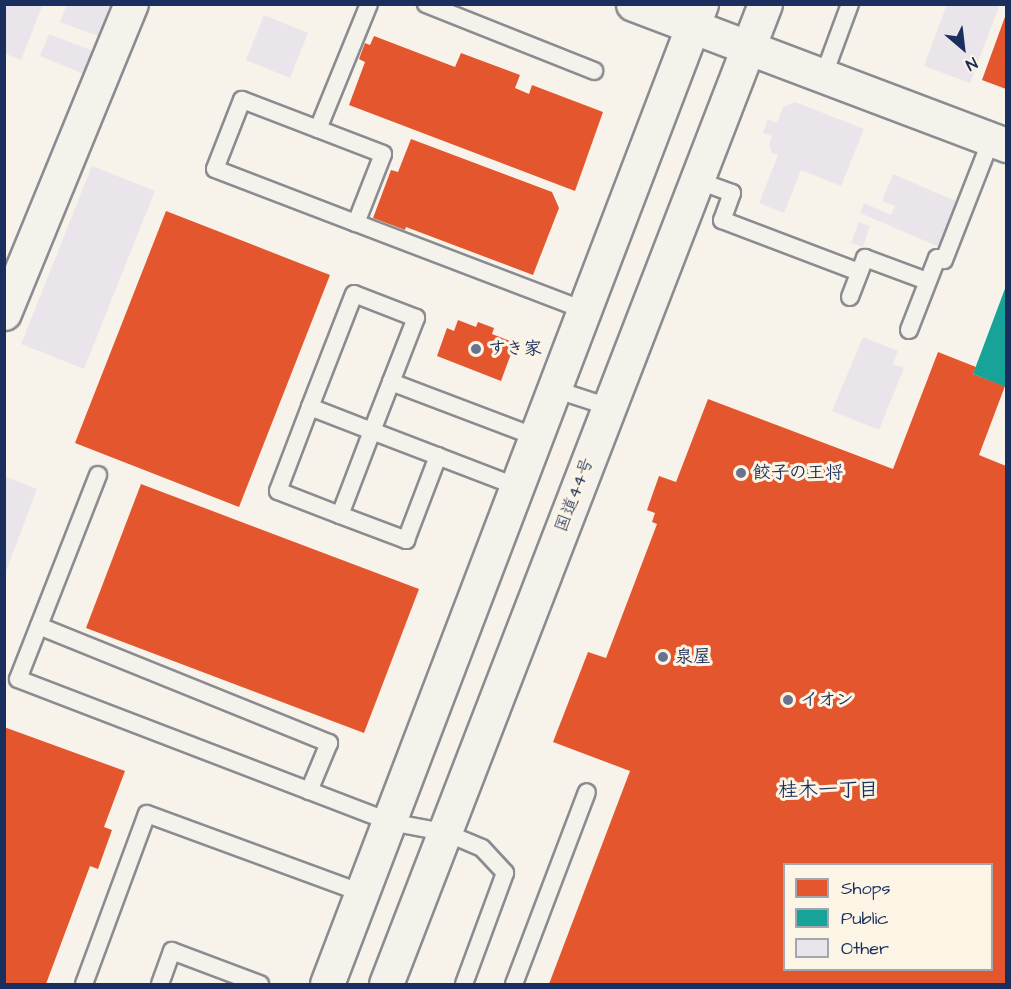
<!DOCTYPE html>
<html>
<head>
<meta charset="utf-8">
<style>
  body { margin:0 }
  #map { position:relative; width:1011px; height:989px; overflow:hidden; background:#f7f3ea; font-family:"Architects Daughter","Klee One",sans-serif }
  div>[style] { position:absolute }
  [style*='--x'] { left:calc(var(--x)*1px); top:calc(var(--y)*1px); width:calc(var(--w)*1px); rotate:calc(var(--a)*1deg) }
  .shops>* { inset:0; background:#e4572e }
  .public>* { inset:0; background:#17a398 }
  .building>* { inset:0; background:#eae5ea }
  .roads { filter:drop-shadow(2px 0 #8a8c91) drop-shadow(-2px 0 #8a8c91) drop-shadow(0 2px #8a8c91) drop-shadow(0 -2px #8a8c91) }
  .lane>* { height:16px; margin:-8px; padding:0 8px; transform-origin:8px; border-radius:8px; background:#f5f2ec }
  .street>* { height:33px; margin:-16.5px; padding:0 16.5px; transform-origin:16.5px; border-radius:16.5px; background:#f5f2ec }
  .highway>* { height:33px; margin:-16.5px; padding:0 16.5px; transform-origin:16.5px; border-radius:16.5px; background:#f5f2ec }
  .dots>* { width:16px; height:16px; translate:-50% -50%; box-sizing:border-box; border:3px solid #fcf5e5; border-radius:50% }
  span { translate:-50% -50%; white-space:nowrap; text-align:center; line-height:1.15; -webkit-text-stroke:6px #fcf5e5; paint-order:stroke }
  .poi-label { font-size:18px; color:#1b2f5e; font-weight:700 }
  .left { translate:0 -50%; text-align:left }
  .street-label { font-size:18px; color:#1b2f5e }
  .neighbourhood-label { font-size:20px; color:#1b2f5e; font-weight:700 }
  .frame { position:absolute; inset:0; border:6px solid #1b2f5e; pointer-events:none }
  .legend { position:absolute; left:783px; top:863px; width:210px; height:108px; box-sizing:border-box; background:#fcf5e5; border:2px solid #a2a6af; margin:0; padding:8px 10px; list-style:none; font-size:18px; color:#1b2f5e }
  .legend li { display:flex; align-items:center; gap:12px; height:30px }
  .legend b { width:30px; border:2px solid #a2a6af }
  .north { position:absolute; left:933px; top:18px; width:60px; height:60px; -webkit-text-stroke:4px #fcf5e5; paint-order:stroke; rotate:152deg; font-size:16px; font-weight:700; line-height:24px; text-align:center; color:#1b2f5e }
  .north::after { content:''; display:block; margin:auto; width:21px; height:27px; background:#1b2f5e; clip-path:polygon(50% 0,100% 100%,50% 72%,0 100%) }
</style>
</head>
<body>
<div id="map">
  <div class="shops">
    <div style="clip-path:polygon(1006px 14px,1006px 89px,982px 80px)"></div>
    <div style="clip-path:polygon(374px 36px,455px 67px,461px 53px,520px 75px,515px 88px,529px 94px,532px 85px,603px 112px,575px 191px,349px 105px,365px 62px,359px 59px,365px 43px,370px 45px)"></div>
    <div style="clip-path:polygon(411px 139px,552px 192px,559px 208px,533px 275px,406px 227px,405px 230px,373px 218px,391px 170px,398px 172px)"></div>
    <div style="clip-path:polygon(166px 211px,330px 275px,239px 507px,75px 443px)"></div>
    <div style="clip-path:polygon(458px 320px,476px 327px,478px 322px,494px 328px,492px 334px,515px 343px,501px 381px,437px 356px,447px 328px,454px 331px)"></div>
    <div style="clip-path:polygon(evenodd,938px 352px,976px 367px,973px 374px,1005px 386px,979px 455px,1006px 466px,1006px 984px,549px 984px,630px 771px,553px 742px,588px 652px,606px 658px,657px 524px,652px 522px,655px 513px,647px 510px,659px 476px,676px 482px,708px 399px,893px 469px,938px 352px,784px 864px,992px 864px,992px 970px,784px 970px,784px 864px)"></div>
    <div style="clip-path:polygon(141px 484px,419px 589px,364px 733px,86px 628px)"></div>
    <div style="clip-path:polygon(4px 727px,125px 771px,104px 827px,112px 830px,98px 869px,90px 866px,46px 984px,4px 984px)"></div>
  </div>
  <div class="public">
    <div style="clip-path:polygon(1006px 286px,1006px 387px,973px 374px)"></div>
  </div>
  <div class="building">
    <div style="clip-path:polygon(4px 4px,43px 4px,21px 60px,4px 53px)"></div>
    <div style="clip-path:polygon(67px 4px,110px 4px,98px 36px,60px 22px)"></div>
    <div style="clip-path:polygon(947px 4px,1000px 4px,970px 83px,924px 66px)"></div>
    <div style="clip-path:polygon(264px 15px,308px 33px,290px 78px,246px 60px)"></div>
    <div style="clip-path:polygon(49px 34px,93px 51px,84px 74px,40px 56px)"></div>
    <div style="clip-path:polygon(795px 102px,864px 129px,841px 186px,801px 170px,784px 213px,759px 203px,778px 155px,772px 153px,769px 144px,772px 136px,763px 133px,768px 119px,777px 123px,783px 107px)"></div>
    <div style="clip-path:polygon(92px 166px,155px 191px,84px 369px,21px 344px)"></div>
    <div style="clip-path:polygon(893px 174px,958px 202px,939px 247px,860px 213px,864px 203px,891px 215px,895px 206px,882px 201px)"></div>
    <div style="clip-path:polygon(859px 222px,870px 226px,863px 247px,851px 243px)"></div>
    <div style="clip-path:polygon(863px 337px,898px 351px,893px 364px,904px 368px,879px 430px,832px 411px)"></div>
    <div style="clip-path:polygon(4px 476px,37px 489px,5px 574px,4px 574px)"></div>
  </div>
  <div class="roads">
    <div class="lane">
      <div style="--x:426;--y:4;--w:181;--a:21.7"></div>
      <div style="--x:823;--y:77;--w:78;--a:-69.7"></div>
      <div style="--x:318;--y:129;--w:135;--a:-67.8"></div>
      <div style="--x:699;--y:181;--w:35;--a:20"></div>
      <div style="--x:732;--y:193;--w:29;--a:110"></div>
      <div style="--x:722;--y:220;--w:147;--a:20.8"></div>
      <div style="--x:356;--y:223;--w:74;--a:-68.6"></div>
      <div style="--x:383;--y:154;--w:151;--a:-159"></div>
      <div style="--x:242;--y:100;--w:74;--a:111.4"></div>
      <div style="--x:215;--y:169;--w:151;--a:21"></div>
      <div style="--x:356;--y:223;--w:244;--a:20.9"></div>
      <div style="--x:850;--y:297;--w:42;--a:-69"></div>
      <div style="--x:865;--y:258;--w:66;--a:20.4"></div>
      <div style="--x:909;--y:330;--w:77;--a:-68.7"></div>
      <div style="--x:937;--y:258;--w:7;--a:16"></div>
      <div style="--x:944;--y:260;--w:129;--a:-68.6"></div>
      <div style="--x:391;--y:382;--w:155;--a:20.8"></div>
      <div style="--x:554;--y:389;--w:58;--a:18.1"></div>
      <div style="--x:310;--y:407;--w:90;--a:110.9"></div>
      <div style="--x:278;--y:491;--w:66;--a:21.2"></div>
      <div style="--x:340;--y:515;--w:71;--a:20.7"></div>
      <div style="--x:406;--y:540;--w:90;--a:-69.1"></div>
      <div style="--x:98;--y:475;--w:219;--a:111.4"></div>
      <div style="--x:18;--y:679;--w:399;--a:21"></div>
      <div style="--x:390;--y:822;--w:55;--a:10.5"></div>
      <div style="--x:444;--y:832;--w:41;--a:22.8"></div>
      <div style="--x:482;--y:848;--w:34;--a:47"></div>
      <div style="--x:505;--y:873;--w:118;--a:110.3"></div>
      <div style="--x:340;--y:515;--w:90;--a:-69.1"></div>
      <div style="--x:372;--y:431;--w:53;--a:-68.8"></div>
      <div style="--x:391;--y:382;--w:69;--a:-68.7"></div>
      <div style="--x:416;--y:318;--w:66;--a:-158.8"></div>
      <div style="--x:354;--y:294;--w:121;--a:111.3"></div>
      <div style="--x:310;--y:407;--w:66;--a:21.2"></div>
      <div style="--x:372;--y:431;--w:156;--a:21"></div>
      <div style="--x:39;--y:626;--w:313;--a:22"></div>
      <div style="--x:329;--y:743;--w:52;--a:112.6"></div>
      <div style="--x:84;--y:984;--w:181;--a:-69.7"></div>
      <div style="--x:147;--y:814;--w:229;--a:20.2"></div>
      <div style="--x:160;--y:984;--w:35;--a:-70"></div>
      <div style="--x:172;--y:951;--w:94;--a:20.6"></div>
      <div style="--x:514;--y:984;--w:205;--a:-69.2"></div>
    </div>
    <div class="street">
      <div style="--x:633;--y:4;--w:399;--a:20.7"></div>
      <div style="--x:4;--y:313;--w:334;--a:-67.7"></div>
    </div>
    <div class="highway">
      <div style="--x:327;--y:984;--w:1049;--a:-69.11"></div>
      <div style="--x:386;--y:984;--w:1051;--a:-68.86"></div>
    </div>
  </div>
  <div class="dots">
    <div style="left:476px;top:349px;background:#68748f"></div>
    <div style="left:741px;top:473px;background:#68748f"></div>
    <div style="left:663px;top:657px;background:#68748f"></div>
    <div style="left:788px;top:700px;background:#68748f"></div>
  </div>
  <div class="poi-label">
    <span class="left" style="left:488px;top:349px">すき家</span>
    <span class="left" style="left:753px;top:473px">餃子の王将</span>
    <span class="left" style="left:675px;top:657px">泉屋</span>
    <span class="left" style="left:800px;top:700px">イオン</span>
  </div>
  <div class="street-label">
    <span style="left:575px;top:495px;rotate:-69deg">国道44号</span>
  </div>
  <div class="neighbourhood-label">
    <span style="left:828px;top:790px">桂木一丁目</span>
  </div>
  <div class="frame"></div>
  <ul class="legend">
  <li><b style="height:16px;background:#e4572e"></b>Shops</li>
  <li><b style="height:16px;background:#17a398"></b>Public</li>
  <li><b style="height:16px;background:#eae5ea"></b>Other</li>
  </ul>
  <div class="north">N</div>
</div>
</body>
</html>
